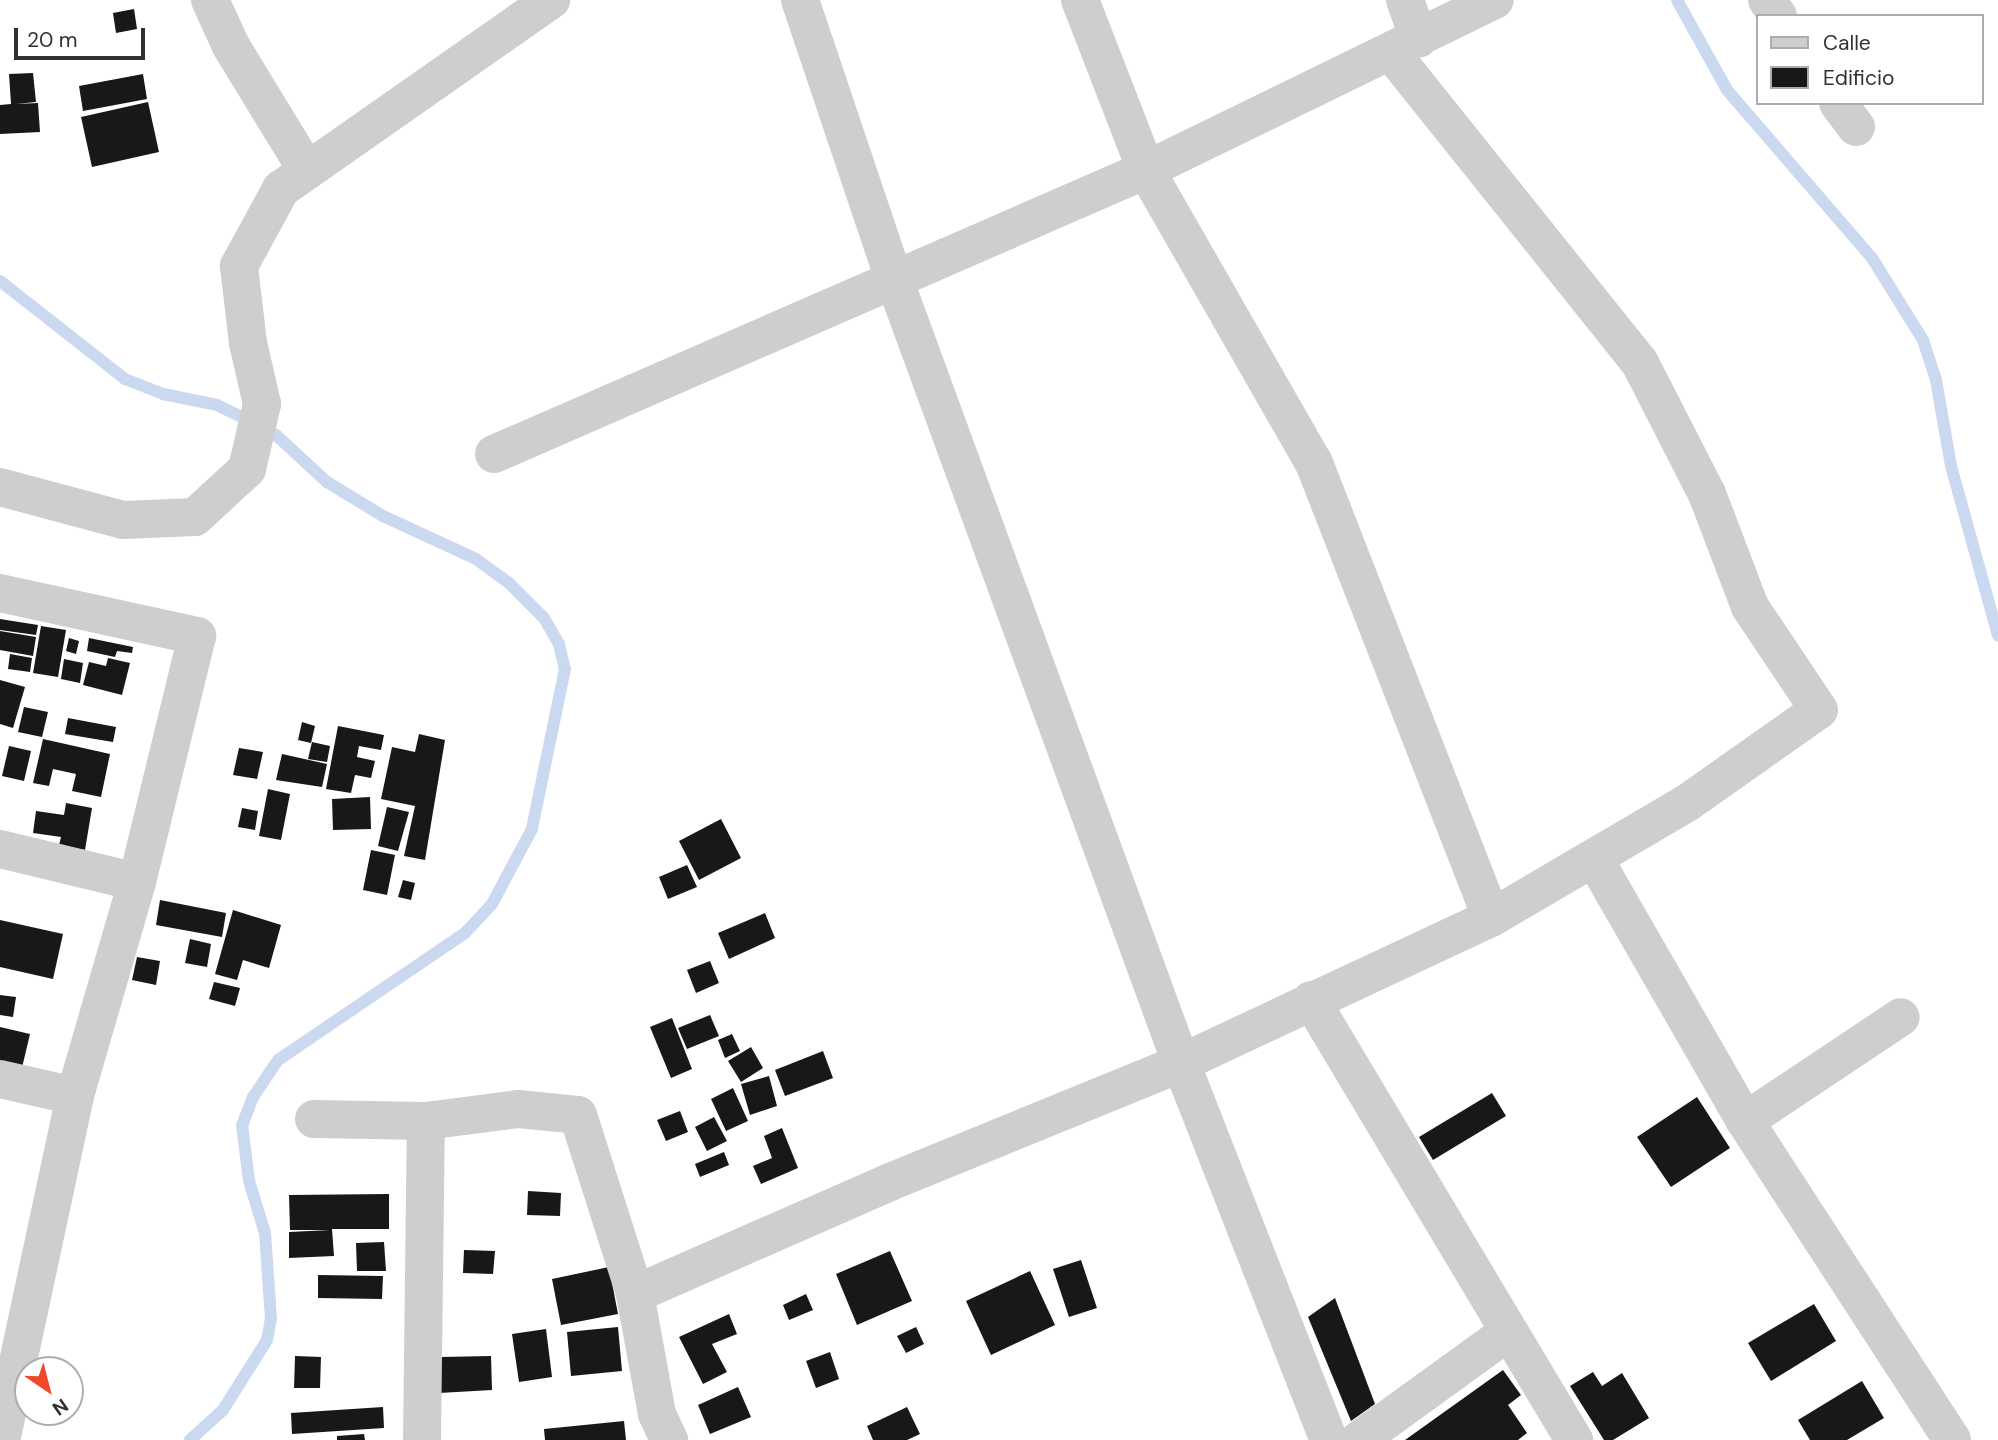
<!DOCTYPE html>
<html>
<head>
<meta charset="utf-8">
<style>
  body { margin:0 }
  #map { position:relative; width:1998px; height:1440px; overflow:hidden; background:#fff; font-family:"DM Sans",sans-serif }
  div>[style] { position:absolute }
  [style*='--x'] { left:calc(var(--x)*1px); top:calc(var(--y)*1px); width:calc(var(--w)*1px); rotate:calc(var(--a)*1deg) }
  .stream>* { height:12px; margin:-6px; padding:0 6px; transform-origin:6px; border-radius:6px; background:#cad9ef }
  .building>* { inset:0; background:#181818 }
  .minor>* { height:38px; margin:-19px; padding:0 19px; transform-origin:19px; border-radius:19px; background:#cecece }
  span { translate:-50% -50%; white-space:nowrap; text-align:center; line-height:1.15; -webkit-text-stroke:7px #fff; paint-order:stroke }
  .legend { position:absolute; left:1756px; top:14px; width:228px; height:91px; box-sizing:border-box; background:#fff; border:2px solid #adadad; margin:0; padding:9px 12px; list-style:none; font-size:21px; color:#313131 }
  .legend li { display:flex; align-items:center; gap:14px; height:35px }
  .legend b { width:35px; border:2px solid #adadad }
  .north { position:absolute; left:14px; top:1356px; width:70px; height:70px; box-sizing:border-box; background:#fff; border:2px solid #adadad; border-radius:50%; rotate:145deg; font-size:19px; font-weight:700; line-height:28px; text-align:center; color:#313131 }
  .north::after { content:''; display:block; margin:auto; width:24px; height:32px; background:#f1472a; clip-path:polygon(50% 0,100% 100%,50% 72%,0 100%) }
  .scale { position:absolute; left:14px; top:28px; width:131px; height:32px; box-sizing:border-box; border:4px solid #313131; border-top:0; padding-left:9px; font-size:21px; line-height:24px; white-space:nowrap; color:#313131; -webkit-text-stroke:5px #fff; paint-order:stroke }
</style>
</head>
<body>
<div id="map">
  <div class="stream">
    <div style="--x:1677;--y:0;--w:103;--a:60.9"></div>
    <div style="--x:1727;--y:90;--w:222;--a:49.2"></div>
    <div style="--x:1872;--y:258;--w:97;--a:58.1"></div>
    <div style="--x:1923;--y:340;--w:42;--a:72"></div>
    <div style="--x:1936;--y:380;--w:87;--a:80.1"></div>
    <div style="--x:1951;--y:466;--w:176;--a:74.5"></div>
    <div style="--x:0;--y:281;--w:159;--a:38.1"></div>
    <div style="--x:125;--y:379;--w:41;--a:21.5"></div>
    <div style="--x:163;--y:394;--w:55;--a:11.5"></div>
    <div style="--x:217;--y:405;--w:34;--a:26"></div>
    <div style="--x:248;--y:420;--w:32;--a:28"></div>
    <div style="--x:276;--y:435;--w:69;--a:42.7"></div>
    <div style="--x:327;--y:482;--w:66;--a:31.3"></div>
    <div style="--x:383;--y:516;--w:102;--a:24.8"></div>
    <div style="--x:476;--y:559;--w:41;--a:36"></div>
    <div style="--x:509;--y:583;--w:49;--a:45"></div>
    <div style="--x:544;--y:618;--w:30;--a:60"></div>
    <div style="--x:559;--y:644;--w:26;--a:77"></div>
    <div style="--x:565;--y:669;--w:163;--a:101.7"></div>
    <div style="--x:532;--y:829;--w:85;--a:118.1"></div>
    <div style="--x:492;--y:904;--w:40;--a:133"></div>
    <div style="--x:465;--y:933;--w:226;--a:145.8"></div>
    <div style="--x:278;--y:1060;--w:45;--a:124"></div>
    <div style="--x:253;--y:1097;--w:30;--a:111"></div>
    <div style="--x:242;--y:1125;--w:56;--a:82.9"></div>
    <div style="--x:249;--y:1181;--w:54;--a:72.9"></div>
    <div style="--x:265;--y:1233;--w:85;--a:86"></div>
    <div style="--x:271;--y:1318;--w:22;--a:100"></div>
    <div style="--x:267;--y:1340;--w:83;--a:122.2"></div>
    <div style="--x:223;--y:1410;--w:45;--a:137.7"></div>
  </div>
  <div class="building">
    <div style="clip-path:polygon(134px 9px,137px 29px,116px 33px,113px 13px)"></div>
    <div style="clip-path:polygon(33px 73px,36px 102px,16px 104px,38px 103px,40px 132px,0 134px,0 105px,11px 104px,9px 74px)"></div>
    <div style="clip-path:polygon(143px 74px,147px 99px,83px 111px,79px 86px)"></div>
    <div style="clip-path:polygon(148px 102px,159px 152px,92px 167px,81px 117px)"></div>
    <div style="clip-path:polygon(0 619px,38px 625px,36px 635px,0 630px)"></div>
    <div style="clip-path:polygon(41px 626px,66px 630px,58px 677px,33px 673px)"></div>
    <div style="clip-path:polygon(0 631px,36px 637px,33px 656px,0 650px)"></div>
    <div style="clip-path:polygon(69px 638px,79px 641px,76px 654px,66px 651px)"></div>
    <div style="clip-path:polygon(89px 638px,133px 647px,132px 653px,117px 651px,115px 657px,87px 651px)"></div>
    <div style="clip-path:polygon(10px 654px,32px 658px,30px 672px,8px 669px)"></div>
    <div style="clip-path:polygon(108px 658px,130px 663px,122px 695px,83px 685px,89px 662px,106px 666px)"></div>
    <div style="clip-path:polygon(64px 659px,83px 663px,80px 683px,61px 679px)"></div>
    <div style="clip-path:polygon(0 680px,25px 687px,13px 728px,0 724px)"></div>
    <div style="clip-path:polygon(24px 707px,48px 712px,42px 737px,18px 732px)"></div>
    <div style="clip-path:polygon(68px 718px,116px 727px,113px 742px,65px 734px)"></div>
    <div style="clip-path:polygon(302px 722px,315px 726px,311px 743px,298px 740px)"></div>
    <div style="clip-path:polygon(338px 726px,384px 735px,381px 750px,359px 746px,357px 757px,375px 761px,371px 778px,355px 775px,351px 793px,326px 789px)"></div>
    <div style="clip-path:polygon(419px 734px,445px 740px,425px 860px,404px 856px,415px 806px,381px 799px,392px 747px,415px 752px)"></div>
    <div style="clip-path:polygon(43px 739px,110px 754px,101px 797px,72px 791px,76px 774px,53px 769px,49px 786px,33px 783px)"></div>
    <div style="clip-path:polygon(312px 742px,330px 746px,327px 762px,308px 759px)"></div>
    <div style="clip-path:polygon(9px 746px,31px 751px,24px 781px,2px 776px)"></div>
    <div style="clip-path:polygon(239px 748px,263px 752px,257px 779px,233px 775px)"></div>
    <div style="clip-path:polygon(282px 754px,327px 764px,322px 787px,276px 780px)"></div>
    <div style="clip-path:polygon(268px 789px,290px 794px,281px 840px,259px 836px)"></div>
    <div style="clip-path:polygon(370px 797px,371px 829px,333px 830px,332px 799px)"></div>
    <div style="clip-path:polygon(66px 803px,92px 808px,85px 850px,59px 845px,61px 837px,33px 833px,36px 811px,64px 815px)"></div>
    <div style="clip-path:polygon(387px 807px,409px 812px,398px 851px,378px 846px)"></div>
    <div style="clip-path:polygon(242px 808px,258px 811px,255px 830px,238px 827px)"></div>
    <div style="clip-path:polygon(721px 819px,741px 858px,699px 880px,679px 841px)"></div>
    <div style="clip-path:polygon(371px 850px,395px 855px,387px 895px,363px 890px)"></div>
    <div style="clip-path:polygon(687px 865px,697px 887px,668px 899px,659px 877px)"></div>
    <div style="clip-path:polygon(403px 880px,415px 883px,411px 900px,398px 897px)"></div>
    <div style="clip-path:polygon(160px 900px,226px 913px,222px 937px,156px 925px)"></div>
    <div style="clip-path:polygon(233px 910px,281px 925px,269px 968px,243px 960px,237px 980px,215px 974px)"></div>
    <div style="clip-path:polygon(765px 913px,775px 938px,729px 959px,718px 933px)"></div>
    <div style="clip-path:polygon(0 920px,63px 934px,53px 979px,0 967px)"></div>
    <div style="clip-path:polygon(190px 939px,211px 944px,207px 967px,185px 963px)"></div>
    <div style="clip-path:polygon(137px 957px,160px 961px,156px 985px,132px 980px)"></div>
    <div style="clip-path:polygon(710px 961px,719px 983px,696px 993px,687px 970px)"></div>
    <div style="clip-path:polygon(214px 982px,240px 988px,235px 1006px,209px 999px)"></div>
    <div style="clip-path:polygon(0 995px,16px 997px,13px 1017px,0 1015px)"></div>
    <div style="clip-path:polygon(710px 1015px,719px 1036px,687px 1049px,678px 1028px)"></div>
    <div style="clip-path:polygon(672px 1018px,692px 1069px,671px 1078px,650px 1027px)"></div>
    <div style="clip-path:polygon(0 1027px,30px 1034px,20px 1076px,0 1072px)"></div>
    <div style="clip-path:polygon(732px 1034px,740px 1051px,725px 1058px,718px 1040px)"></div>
    <div style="clip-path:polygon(751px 1047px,763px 1068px,741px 1082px,728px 1061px)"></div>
    <div style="clip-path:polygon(823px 1051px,833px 1078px,785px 1096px,775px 1070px)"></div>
    <div style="clip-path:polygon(769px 1076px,777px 1106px,750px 1115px,741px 1084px)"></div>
    <div style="clip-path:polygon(733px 1088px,748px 1121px,726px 1131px,711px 1099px)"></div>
    <div style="clip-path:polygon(1492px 1093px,1506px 1116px,1433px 1160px,1419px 1137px)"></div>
    <div style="clip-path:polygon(1697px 1097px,1730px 1148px,1671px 1187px,1637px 1137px)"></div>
    <div style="clip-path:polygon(680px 1111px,688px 1132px,666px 1141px,657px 1120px)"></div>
    <div style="clip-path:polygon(714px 1117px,727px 1141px,707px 1151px,695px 1127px)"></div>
    <div style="clip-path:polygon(782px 1128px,798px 1168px,761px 1184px,753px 1166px,772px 1158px,764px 1136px)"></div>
    <div style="clip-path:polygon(724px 1152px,729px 1165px,700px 1177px,695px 1164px)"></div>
    <div style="clip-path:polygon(528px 1191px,561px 1193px,560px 1216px,527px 1215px)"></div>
    <div style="clip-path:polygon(389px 1194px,389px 1229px,332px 1229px,334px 1256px,289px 1258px,289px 1232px,330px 1230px,290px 1230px,289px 1195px)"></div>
    <div style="clip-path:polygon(384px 1242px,386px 1271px,357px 1271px,356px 1243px)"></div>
    <div style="clip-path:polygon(464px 1250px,495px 1251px,493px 1274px,463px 1273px)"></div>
    <div style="clip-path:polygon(890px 1251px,912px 1301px,857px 1325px,836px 1274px)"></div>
    <div style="clip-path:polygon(1081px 1260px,1097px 1308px,1069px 1317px,1053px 1269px)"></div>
    <div style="clip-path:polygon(609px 1267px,618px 1314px,561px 1325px,552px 1279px)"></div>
    <div style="clip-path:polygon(1030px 1271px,1055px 1325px,991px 1355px,966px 1301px)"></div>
    <div style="clip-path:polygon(318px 1275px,383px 1276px,382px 1299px,318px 1298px)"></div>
    <div style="clip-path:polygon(806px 1294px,813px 1310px,789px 1320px,783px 1305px)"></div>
    <div style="clip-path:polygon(1335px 1298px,1375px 1404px,1351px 1421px,1308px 1317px)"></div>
    <div style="clip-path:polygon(1814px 1304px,1836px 1341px,1771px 1381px,1748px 1343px)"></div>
    <div style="clip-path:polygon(729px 1314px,737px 1334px,712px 1344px,727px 1372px,703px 1384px,679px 1337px)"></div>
    <div style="clip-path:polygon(618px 1327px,622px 1371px,571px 1376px,567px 1332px)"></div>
    <div style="clip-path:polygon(916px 1327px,924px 1344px,906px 1353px,897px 1336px)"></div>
    <div style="clip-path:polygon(546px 1329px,552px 1377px,519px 1382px,512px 1334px)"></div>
    <div style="clip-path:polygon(830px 1352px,839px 1379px,816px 1388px,806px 1361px)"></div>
    <div style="clip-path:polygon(295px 1356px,321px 1357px,320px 1388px,294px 1388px)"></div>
    <div style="clip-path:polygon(491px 1356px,492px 1390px,439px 1393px,441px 1357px)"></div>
    <div style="clip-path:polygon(1503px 1370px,1521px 1395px,1508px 1405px,1527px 1433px,1518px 1440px,1405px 1440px)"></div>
    <div style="clip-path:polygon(1593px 1372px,1602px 1386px,1622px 1373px,1649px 1418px,1613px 1440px,1604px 1440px,1570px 1386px)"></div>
    <div style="clip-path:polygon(1862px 1381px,1884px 1418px,1847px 1440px,1810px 1440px,1798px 1420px)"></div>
    <div style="clip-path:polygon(738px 1387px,751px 1417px,710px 1434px,698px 1405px)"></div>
    <div style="clip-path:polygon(383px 1407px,384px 1428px,292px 1434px,291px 1413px)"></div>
    <div style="clip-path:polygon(907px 1407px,920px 1434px,907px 1440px,873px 1440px,867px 1426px)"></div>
    <div style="clip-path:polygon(624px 1421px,626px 1440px,545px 1440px,544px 1429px)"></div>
    <div style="clip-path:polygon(364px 1434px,365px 1440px,337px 1440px,337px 1436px)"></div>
  </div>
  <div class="minor">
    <div style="--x:210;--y:0;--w:51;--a:65.5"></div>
    <div style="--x:231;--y:46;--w:144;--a:58.6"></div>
    <div style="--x:800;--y:0;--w:294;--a:71.4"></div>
    <div style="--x:894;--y:279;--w:835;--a:69.89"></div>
    <div style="--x:1181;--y:1063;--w:405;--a:68.6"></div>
    <div style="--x:1080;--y:0;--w:182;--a:68.8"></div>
    <div style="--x:1146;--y:170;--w:338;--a:60.2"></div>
    <div style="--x:1314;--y:463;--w:488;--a:68.7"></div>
    <div style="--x:1405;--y:0;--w:41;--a:70.3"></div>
    <div style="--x:1767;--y:0;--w:19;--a:55"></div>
    <div style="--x:1838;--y:103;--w:30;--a:53"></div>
    <div style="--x:494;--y:454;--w:711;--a:-23.54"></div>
    <div style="--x:1146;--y:170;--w:388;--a:-26"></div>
    <div style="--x:0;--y:487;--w:127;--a:15"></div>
    <div style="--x:123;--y:520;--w:72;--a:-2.4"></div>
    <div style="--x:195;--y:517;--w:71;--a:-42.7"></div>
    <div style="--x:247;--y:469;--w:67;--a:-77"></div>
    <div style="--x:262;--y:404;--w:63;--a:-102.9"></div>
    <div style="--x:248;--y:343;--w:78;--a:-96.7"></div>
    <div style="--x:239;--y:266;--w:88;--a:-61.4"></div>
    <div style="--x:281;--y:189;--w:330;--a:-35"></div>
    <div style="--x:0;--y:593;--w:202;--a:12.3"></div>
    <div style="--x:197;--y:636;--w:253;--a:103.7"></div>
    <div style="--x:137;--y:882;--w:223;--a:106.2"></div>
    <div style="--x:75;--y:1096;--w:352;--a:102.1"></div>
    <div style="--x:0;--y:849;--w:141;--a:13.5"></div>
    <div style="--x:1595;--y:860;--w:301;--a:60.1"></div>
    <div style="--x:1745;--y:1121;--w:380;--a:57"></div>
    <div style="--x:1311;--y:1000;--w:513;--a:59.13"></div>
    <div style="--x:0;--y:1079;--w:77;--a:12.8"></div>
    <div style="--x:314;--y:1119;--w:112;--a:1"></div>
    <div style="--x:426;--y:1121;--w:93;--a:-7.4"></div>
    <div style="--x:518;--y:1109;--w:60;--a:5.7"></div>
    <div style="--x:578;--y:1115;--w:188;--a:72.3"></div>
    <div style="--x:635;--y:1294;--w:122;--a:79.6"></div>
    <div style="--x:657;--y:1414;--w:29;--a:65"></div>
    <div style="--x:1745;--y:1121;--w:187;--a:-33.7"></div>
    <div style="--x:635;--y:1294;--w:279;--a:-23.7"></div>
    <div style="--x:890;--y:1182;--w:314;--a:-22.2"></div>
    <div style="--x:1181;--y:1063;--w:342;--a:-25.1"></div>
    <div style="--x:1491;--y:918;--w:227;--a:-30.4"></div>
    <div style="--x:1687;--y:803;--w:161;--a:-35.2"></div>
    <div style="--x:1819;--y:710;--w:124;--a:-123.8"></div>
    <div style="--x:1750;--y:607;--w:121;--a:-110.8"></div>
    <div style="--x:1707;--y:494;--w:147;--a:-117.1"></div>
    <div style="--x:1640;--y:363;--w:398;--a:-128.7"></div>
    <div style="--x:422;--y:1440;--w:319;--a:-89.3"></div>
    <div style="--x:1359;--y:1440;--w:184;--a:-35.9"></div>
  </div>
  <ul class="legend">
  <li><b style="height:9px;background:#cecece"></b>Calle</li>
  <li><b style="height:19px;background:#181818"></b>Edificio</li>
  </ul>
  <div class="north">N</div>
  <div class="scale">20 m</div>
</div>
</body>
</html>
